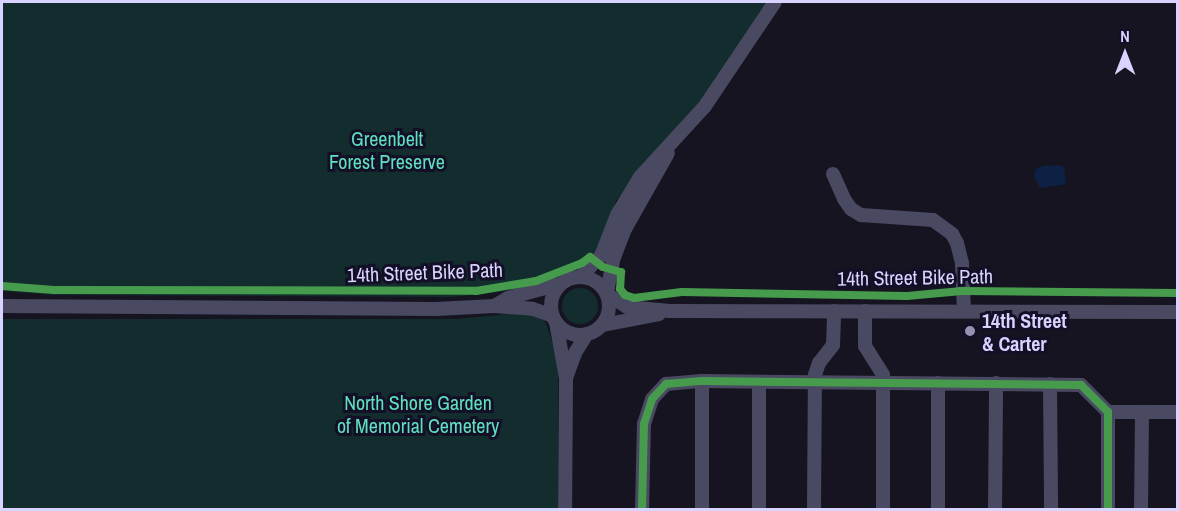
<!DOCTYPE html>
<html>
<head>
<meta charset="utf-8">
<style>
  body { margin:0 }
  #map { position:relative; width:1179px; height:511px; overflow:hidden; background:#161421; font-family:"Archivo Narrow",sans-serif }
  div>[style] { position:absolute }
  [style*='--x'] { left:calc(var(--x)*1px); top:calc(var(--y)*1px); width:calc(var(--w)*1px); rotate:calc(var(--a)*1deg) }
  .green>* { inset:0; background:#132c2d }
  .round { border-radius:50% }
  .water>* { inset:0; background:#0d2144 }
  .minor>* { height:14px; margin:-7px; padding:0 7px; transform-origin:7px; border-radius:7px; background:#4a4962 }
  .minor>.ring { margin:-7px; padding:0; box-sizing:content-box; background:none; border:14px solid #4a4962; border-radius:50% }
  .cycleway>* { height:8px; margin:-4px; padding:0 4px; transform-origin:4px; border-radius:4px; background:#469c4c }
  .dots>* { width:16px; height:16px; translate:-50% -50%; box-sizing:border-box; border:3px solid #130f26; border-radius:50% }
  span { translate:-50% -50%; white-space:nowrap; text-align:center; line-height:1.15; -webkit-text-stroke:6px #130f26; paint-order:stroke }
  .park-label { font-size:20px; color:#5fe0c0 }
  .street-label { font-size:20px; color:#d9d4ff }
  .poi-label { font-size:20px; color:#d9d4ff; font-weight:700 }
  .left { translate:0 -50%; text-align:left }
  .frame { position:absolute; inset:0; border:3px solid #d9d4ff; pointer-events:none }
  .north { position:absolute; left:1095px; top:24px; width:60px; height:60px; -webkit-text-stroke:4px #130f26; paint-order:stroke; rotate:0deg; font-size:16px; font-weight:700; line-height:24px; text-align:center; color:#d9d4ff }
  .north::after { content:''; display:block; margin:auto; width:21px; height:27px; background:#d9d4ff; clip-path:polygon(50% 0,100% 100%,50% 72%,0 100%) }
</style>
</head>
<body>
<div id="map">
  <div class="green">
    <div style="clip-path:polygon(2px 2px,773px 2px,742px 51px,616px 201px,598px 251px,577px 272px,527px 289px,452px 297px,54px 295px,2px 291px)"></div>
    <div class="round" style="left:562px;top:288px;width:36px;height:36px"></div>
    <div style="clip-path:polygon(520px 313px,538px 316px,546px 323px,558px 359px,558px 509px,2px 509px,2px 319px,456px 319px)"></div>
  </div>
  <div class="water">
    <div style="clip-path:polygon(1058px 165px,1064px 167px,1066px 184px,1040px 188px,1034px 176px,1036px 169px,1043px 166px)"></div>
  </div>
  <div class="minor">
    <div style="--x:833;--y:174;--w:27;--a:66"></div>
    <div style="--x:844;--y:199;--w:12;--a:55"></div>
    <div style="--x:851;--y:209;--w:12;--a:31"></div>
    <div style="--x:861;--y:215;--w:72;--a:4"></div>
    <div style="--x:933;--y:220;--w:24;--a:36"></div>
    <div style="--x:952;--y:234;--w:10;--a:61"></div>
    <div style="--x:957;--y:243;--w:21;--a:76"></div>
    <div style="--x:962;--y:263;--w:48;--a:87.6"></div>
    <div style="--x:581;--y:276;--w:28;--a:-45"></div>
    <div style="--x:601;--y:256;--w:44;--a:-68.7"></div>
    <div style="--x:617;--y:215;--w:44;--a:-58.8"></div>
    <div style="--x:640;--y:177;--w:96;--a:-47.5"></div>
    <div style="--x:705;--y:106;--w:125;--a:-56.1"></div>
    <div class="ring" style="left:551px;top:277px;width:44px;height:44px"></div>
    <div style="--x:607;--y:292;--w:33;--a:-79"></div>
    <div style="--x:613;--y:260;--w:33;--a:-69"></div>
    <div style="--x:625;--y:229;--w:87;--a:-60.5"></div>
    <div style="--x:608;--y:295;--w:22;--a:32"></div>
    <div style="--x:627;--y:307;--w:43;--a:5.3"></div>
    <div style="--x:670;--y:311;--w:508;--a:0.11"></div>
    <div style="--x:2;--y:306;--w:434;--a:0.4"></div>
    <div style="--x:436;--y:309;--w:58;--a:-3"></div>
    <div style="--x:494;--y:306;--w:39;--a:4"></div>
    <div style="--x:533;--y:309;--w:21;--a:19"></div>
    <div style="--x:494;--y:306;--w:16;--a:-30"></div>
    <div style="--x:508;--y:298;--w:54;--a:-15.1"></div>
    <div style="--x:865;--y:311;--w:35;--a:90"></div>
    <div style="--x:865;--y:346;--w:34;--a:58"></div>
    <div style="--x:883;--y:375;--w:135;--a:90"></div>
    <div style="--x:556;--y:322;--w:57;--a:79.9"></div>
    <div style="--x:566;--y:378;--w:132;--a:90.4"></div>
    <div style="--x:603;--y:325;--w:57;--a:-11.1"></div>
    <div style="--x:566;--y:378;--w:27;--a:-70"></div>
    <div style="--x:575;--y:353;--w:22;--a:-58"></div>
    <div style="--x:938;--y:383;--w:127;--a:90"></div>
    <div style="--x:1050;--y:384;--w:126;--a:89.5"></div>
    <div style="--x:1108;--y:412;--w:70;--a:0"></div>
    <div style="--x:642;--y:510;--w:86;--a:-88.7"></div>
    <div style="--x:644;--y:424;--w:26;--a:-72"></div>
    <div style="--x:652;--y:399;--w:21;--a:-47"></div>
    <div style="--x:666;--y:384;--w:36;--a:-5"></div>
    <div style="--x:702;--y:381;--w:379;--a:0.6"></div>
    <div style="--x:1081;--y:385;--w:38;--a:45"></div>
    <div style="--x:1108;--y:412;--w:98;--a:90"></div>
    <div style="--x:702;--y:510;--w:129;--a:-90"></div>
    <div style="--x:759;--y:510;--w:128;--a:-90"></div>
    <div style="--x:814;--y:510;--w:135;--a:-89.6"></div>
    <div style="--x:815;--y:375;--w:13;--a:-72"></div>
    <div style="--x:819;--y:363;--w:23;--a:-52"></div>
    <div style="--x:833;--y:345;--w:34;--a:-88"></div>
    <div style="--x:995;--y:510;--w:127;--a:-89.5"></div>
    <div style="--x:1141;--y:510;--w:98;--a:-89.4"></div>
  </div>
  <div class="cycleway">
    <div style="--x:2;--y:286;--w:52;--a:4.4"></div>
    <div style="--x:54;--y:290;--w:422;--a:0.1"></div>
    <div style="--x:476;--y:291;--w:61;--a:-9.5"></div>
    <div style="--x:536;--y:281;--w:49;--a:-21.4"></div>
    <div style="--x:582;--y:263;--w:10;--a:-37"></div>
    <div style="--x:590;--y:257;--w:16;--a:38"></div>
    <div style="--x:603;--y:267;--w:19;--a:16"></div>
    <div style="--x:621;--y:272;--w:17;--a:93"></div>
    <div style="--x:620;--y:289;--w:8;--a:50"></div>
    <div style="--x:625;--y:295;--w:9;--a:18"></div>
    <div style="--x:634;--y:298;--w:48;--a:-7.1"></div>
    <div style="--x:682;--y:292;--w:225;--a:1"></div>
    <div style="--x:907;--y:296;--w:55;--a:-5.2"></div>
    <div style="--x:962;--y:291;--w:216;--a:0.5"></div>
    <div style="--x:642;--y:510;--w:86;--a:-88.7"></div>
    <div style="--x:644;--y:424;--w:26;--a:-72"></div>
    <div style="--x:652;--y:399;--w:21;--a:-47"></div>
    <div style="--x:666;--y:384;--w:36;--a:-5"></div>
    <div style="--x:702;--y:381;--w:379;--a:0.6"></div>
    <div style="--x:1081;--y:385;--w:38;--a:45"></div>
    <div style="--x:1108;--y:412;--w:98;--a:90"></div>
  </div>
  <div class="dots">
    <div style="left:970px;top:331px;background:#9591b1"></div>
  </div>
  <div class="park-label">
    <span style="left:387px;top:150px">Greenbelt<br>Forest Preserve</span>
    <span style="left:418px;top:414px">North Shore Garden<br>of Memorial Cemetery</span>
  </div>
  <div class="street-label">
    <span style="left:425px;top:272px;rotate:-2deg">14th Street Bike Path</span>
    <span style="left:915px;top:277px;rotate:-1deg">14th Street Bike Path</span>
  </div>
  <div class="poi-label">
    <span class="left" style="left:982px;top:332px">14th Street<br>&amp; Carter</span>
  </div>
  <div class="frame"></div>
  <div class="north">N</div>
</div>
</body>
</html>
